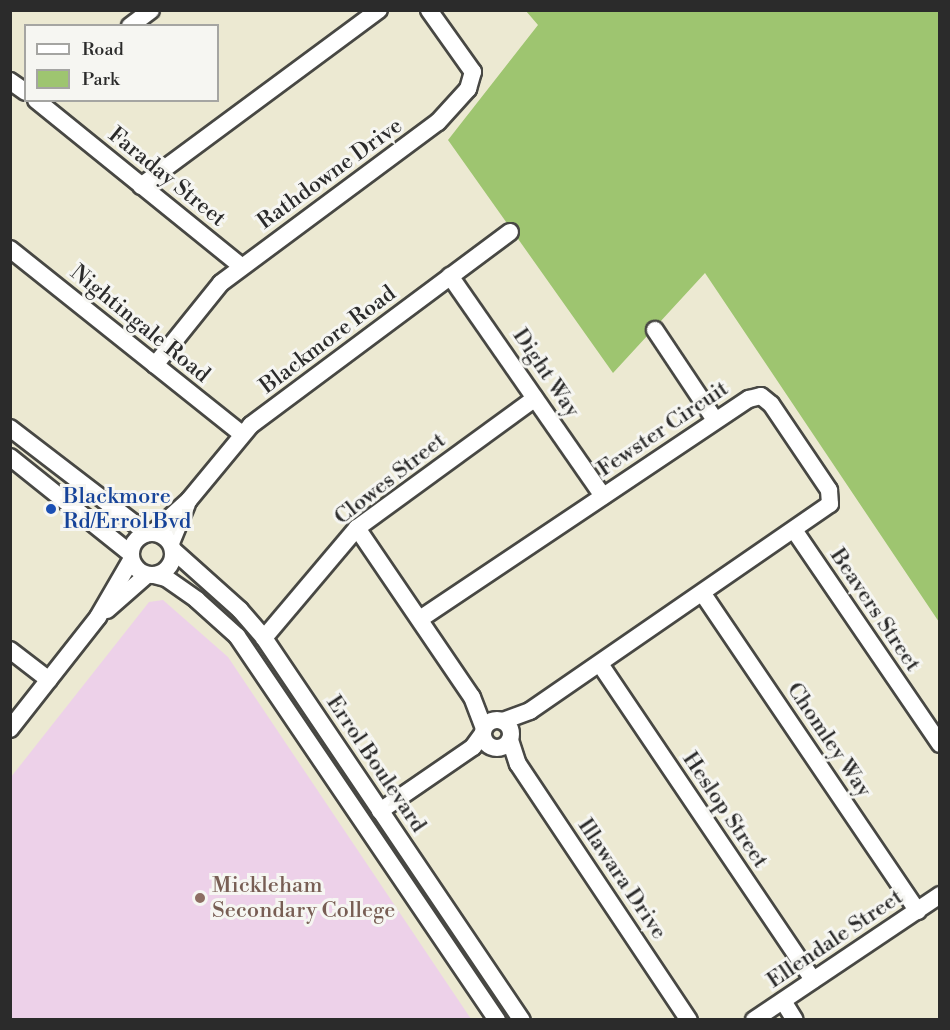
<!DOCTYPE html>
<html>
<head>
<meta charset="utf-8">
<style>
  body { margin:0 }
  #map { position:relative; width:950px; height:1030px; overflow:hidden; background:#ece9d2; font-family:"Libre Bodoni",serif }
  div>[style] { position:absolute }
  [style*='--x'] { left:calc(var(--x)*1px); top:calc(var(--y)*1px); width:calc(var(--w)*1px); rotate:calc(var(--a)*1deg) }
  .built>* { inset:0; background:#edd1e9 }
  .green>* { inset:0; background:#9ec570 }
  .roads { filter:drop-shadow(2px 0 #484844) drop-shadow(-2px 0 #484844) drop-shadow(0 2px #484844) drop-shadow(0 -2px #484844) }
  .minor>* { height:16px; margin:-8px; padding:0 8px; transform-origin:8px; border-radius:8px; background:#fff }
  .minor>.ring { margin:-8px; padding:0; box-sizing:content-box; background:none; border:16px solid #fff; border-radius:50% }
  .dots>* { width:16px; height:16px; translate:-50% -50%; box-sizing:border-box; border:3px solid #f6f6f2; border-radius:50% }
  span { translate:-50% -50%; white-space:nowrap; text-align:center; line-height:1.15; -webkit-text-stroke:6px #f6f6f2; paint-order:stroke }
  .street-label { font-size:22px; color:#2b2b2b }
  .transit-label { font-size:22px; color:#164399 }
  .left { translate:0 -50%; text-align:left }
  .education-label { font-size:22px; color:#785e54 }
  .frame { position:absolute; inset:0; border:12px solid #2b2b2b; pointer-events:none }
  .legend { position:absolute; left:24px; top:24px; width:195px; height:78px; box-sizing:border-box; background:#f6f6f2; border:2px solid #a5a5a2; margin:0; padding:8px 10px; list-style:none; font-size:18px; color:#2b2b2b }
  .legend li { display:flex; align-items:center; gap:12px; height:30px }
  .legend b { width:30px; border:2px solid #a5a5a2 }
</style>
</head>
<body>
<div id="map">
  <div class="built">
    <div style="clip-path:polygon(163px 600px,228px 657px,471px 1019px,11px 1019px,11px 777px,149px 602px)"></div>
  </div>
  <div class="green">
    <div style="clip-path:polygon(526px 11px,939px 11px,939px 622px,705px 273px,613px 373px,448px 140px,538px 25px)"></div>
  </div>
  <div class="roads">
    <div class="minor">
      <div style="--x:130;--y:26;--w:26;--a:-37"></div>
      <div style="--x:10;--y:81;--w:19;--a:35"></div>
      <div style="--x:36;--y:100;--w:264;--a:39"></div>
      <div style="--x:141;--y:186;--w:296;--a:-36.5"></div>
      <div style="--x:10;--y:249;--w:297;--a:38.6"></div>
      <div style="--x:450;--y:276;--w:268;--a:55.2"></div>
      <div style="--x:655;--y:330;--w:108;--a:56.3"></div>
      <div style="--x:155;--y:365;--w:105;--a:-51.2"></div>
      <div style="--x:221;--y:283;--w:270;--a:-36.6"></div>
      <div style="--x:438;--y:122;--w:45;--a:-47.7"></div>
      <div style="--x:468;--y:89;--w:18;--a:-74"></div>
      <div style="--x:473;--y:72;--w:76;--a:-125.4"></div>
      <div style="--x:10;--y:428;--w:173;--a:37.5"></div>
      <div style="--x:10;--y:457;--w:154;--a:38.7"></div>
      <div style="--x:357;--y:528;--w:204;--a:55.8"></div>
      <div style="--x:472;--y:697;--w:33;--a:69"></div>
      <div style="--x:794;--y:530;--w:259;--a:55.7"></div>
      <div style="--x:154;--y:532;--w:47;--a:-42.4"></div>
      <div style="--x:189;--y:500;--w:97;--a:-50.4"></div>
      <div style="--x:251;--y:425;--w:323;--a:-36.7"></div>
      <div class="ring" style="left:131px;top:533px;width:26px;height:26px"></div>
      <div style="--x:171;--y:543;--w:42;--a:-67.7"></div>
      <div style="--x:173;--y:550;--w:90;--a:41.8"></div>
      <div style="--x:240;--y:610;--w:37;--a:49"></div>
      <div style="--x:264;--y:638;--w:461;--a:56"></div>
      <div style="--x:154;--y:575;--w:12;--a:14"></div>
      <div style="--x:166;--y:578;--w:38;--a:35"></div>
      <div style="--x:197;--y:600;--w:54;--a:42"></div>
      <div style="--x:237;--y:636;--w:464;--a:55.9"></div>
      <div style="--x:703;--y:594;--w:383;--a:55.9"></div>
      <div style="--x:107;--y:610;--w:53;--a:-41.2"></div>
      <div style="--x:420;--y:619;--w:396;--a:-33.8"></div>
      <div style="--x:749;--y:399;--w:12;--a:-14"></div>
      <div style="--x:761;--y:396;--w:13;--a:39"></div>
      <div style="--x:771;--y:404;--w:104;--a:56"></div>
      <div style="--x:829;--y:490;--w:14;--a:86"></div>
      <div style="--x:830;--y:504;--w:364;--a:145.4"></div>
      <div style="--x:530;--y:711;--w:29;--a:160"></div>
      <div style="--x:264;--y:638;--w:144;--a:-49.8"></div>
      <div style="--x:357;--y:528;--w:220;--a:-36.1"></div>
      <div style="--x:10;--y:650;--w:49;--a:37.6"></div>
      <div style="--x:600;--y:664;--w:381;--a:56"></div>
      <div class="ring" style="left:483px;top:720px;width:12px;height:12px"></div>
      <div style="--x:10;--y:729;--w:142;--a:-51.8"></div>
      <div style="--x:98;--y:617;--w:66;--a:-59.9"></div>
      <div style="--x:510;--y:740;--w:25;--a:72"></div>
      <div style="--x:518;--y:764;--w:308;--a:56.3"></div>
      <div style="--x:380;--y:811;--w:113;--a:-34.5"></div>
      <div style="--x:473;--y:747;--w:17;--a:-54"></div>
      <div style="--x:783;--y:1001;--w:22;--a:58"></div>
      <div style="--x:754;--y:1020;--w:224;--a:-33.9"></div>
    </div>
  </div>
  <div class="dots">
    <div style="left:51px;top:509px;background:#1a4fb4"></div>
    <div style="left:200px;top:898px;background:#8d6e63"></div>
  </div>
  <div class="street-label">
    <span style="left:330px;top:174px;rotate:-36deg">Rathdowne Drive</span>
    <span style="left:167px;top:177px;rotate:39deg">Faraday Street</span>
    <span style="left:140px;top:324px;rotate:39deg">Nightingale Road</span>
    <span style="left:328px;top:340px;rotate:-37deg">Blackmore Road</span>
    <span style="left:546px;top:373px;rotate:56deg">Dight Way</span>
    <span style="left:663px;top:429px;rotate:-34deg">Fewster Circuit</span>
    <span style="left:390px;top:479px;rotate:-38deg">Clowes Street</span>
    <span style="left:875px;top:610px;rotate:56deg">Beavers Street</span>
    <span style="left:829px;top:740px;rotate:56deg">Chomley Way</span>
    <span style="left:376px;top:764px;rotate:56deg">Errol Boulevard</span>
    <span style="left:725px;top:810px;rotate:56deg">Heslop Street</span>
    <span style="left:622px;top:879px;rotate:56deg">Illawara Drive</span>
    <span style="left:835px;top:939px;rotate:-34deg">Ellendale Street</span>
  </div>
  <div class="transit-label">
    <span class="left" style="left:63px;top:509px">Blackmore<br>Rd/Errol Bvd</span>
  </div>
  <div class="education-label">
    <span class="left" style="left:212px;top:898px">Mickleham<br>Secondary College</span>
  </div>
  <div class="frame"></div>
  <ul class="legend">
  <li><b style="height:8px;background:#fff"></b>Road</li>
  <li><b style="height:16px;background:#9ec570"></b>Park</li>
  </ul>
</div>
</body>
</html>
